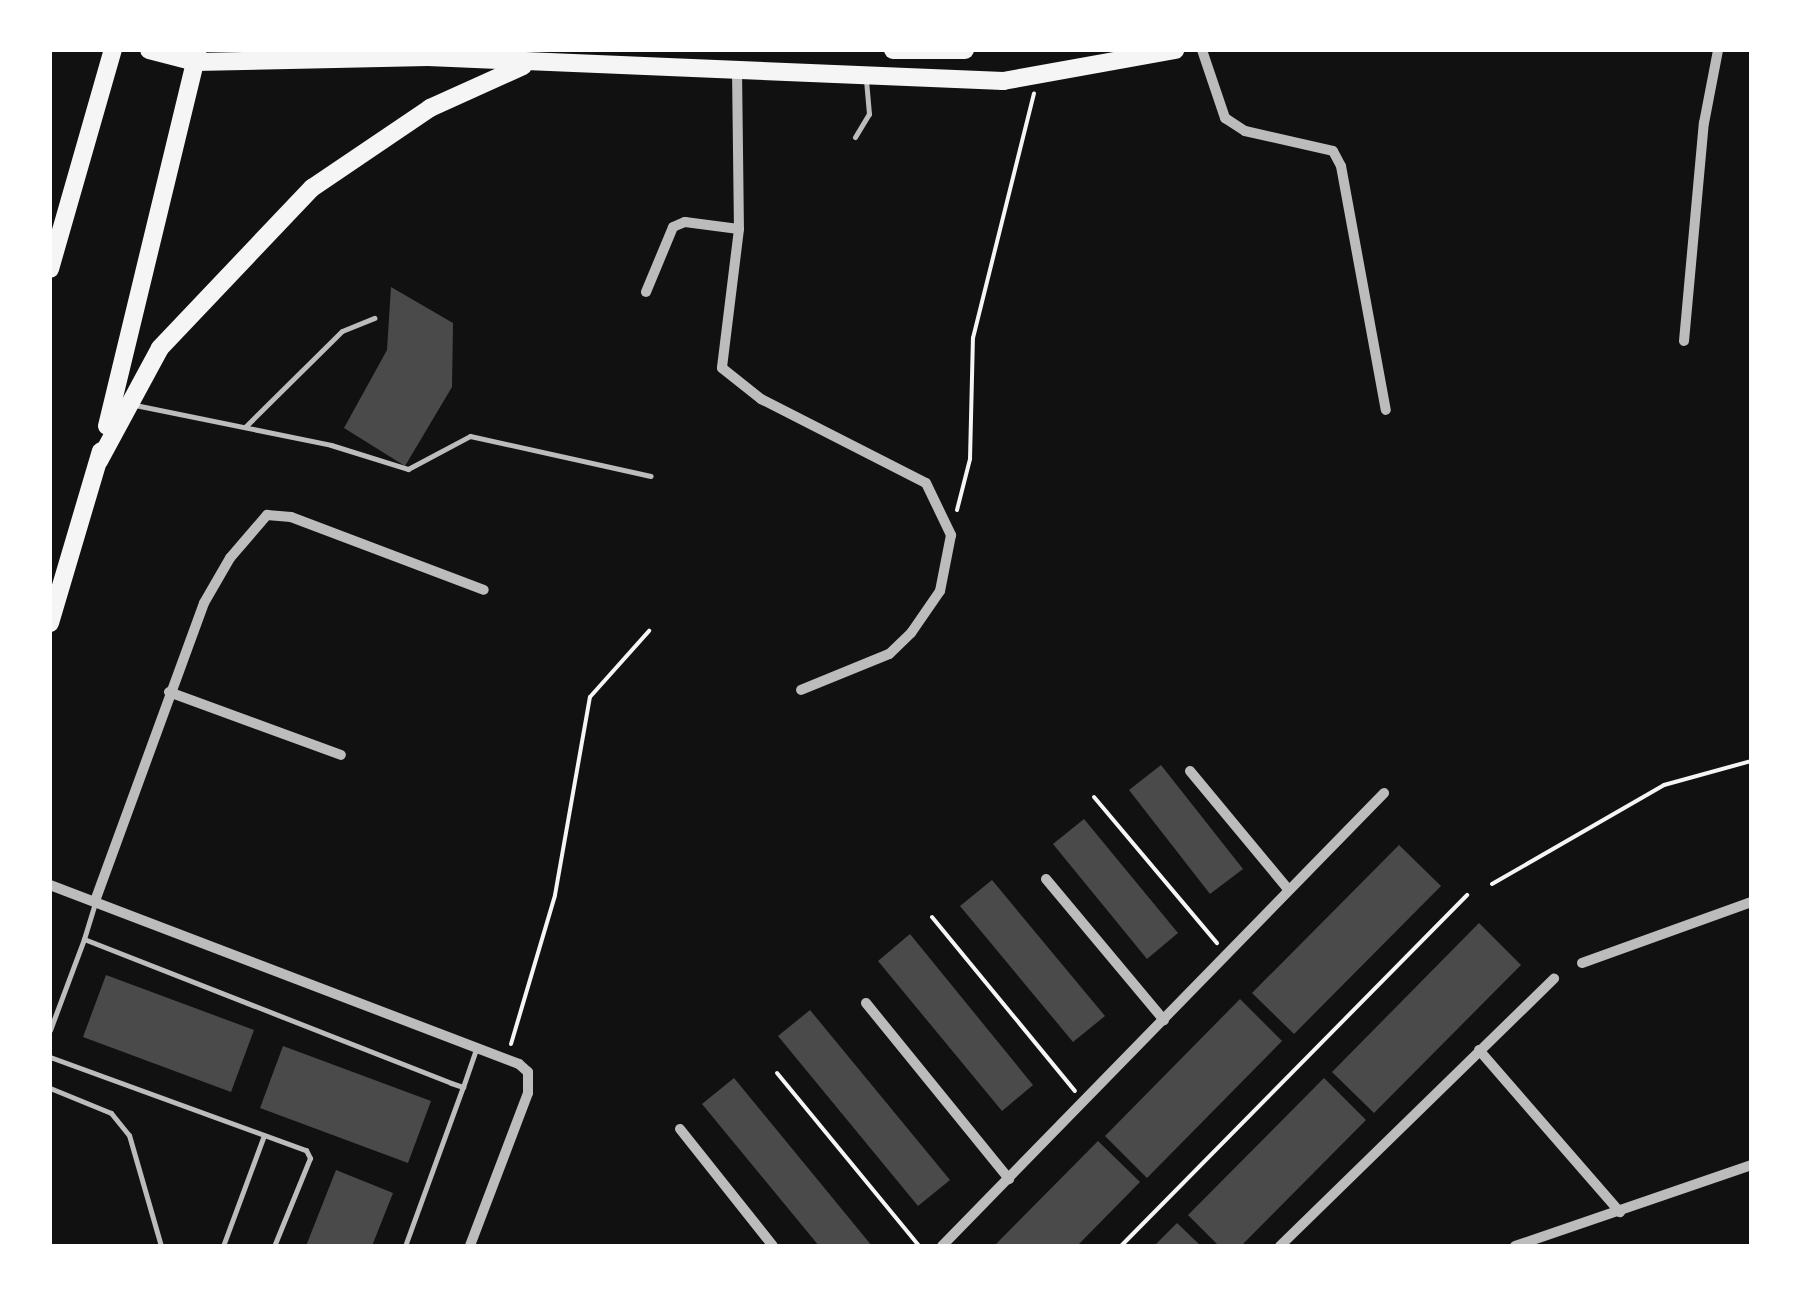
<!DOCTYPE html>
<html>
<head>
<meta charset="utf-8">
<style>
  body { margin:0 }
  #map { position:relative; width:1801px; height:1296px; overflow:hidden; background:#111; font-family:"IBM Plex Sans",sans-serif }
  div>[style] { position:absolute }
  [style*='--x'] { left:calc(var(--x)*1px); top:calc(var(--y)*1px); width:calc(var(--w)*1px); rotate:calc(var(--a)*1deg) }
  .building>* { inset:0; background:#4a4a4a }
  .path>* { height:4px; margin:-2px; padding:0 2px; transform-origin:2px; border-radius:2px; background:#f5f5f5 }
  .service>* { height:5px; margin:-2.5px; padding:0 2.5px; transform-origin:2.5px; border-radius:2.5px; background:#bcbcbc }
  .minor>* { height:10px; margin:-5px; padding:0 5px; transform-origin:5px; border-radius:5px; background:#bcbcbc }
  .trunk>* { height:18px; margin:-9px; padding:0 9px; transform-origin:9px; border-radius:9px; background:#f5f5f5 }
  span { translate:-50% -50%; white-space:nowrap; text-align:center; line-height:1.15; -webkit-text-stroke:8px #fff; paint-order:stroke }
  .frame { position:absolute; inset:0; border:52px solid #fff; pointer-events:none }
</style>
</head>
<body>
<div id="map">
  <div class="building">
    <div style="clip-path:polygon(391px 287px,453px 323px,452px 387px,405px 466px,344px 428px,387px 350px)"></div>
    <div style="clip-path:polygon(1161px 765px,1243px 869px,1210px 894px,1129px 790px)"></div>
    <div style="clip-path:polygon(1084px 819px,1178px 933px,1147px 959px,1053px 844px)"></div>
    <div style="clip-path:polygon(1399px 845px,1441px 886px,1294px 1034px,1252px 993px)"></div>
    <div style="clip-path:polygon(992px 880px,1105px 1016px,1073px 1042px,960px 906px)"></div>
    <div style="clip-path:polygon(1479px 923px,1521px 965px,1374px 1113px,1332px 1072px)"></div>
    <div style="clip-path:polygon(910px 934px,1033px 1085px,1002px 1111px,878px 961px)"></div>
    <div style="clip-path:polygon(106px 975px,254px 1030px,231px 1092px,83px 1037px)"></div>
    <div style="clip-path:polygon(1240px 999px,1282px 1041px,1147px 1178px,1105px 1136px)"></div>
    <div style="clip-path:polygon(810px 1010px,950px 1180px,918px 1206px,778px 1036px)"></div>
    <div style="clip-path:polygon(283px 1046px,431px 1101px,408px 1163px,260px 1108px)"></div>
    <div style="clip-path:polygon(734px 1078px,872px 1246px,819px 1246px,702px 1104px)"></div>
    <div style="clip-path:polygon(1324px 1078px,1366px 1120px,1241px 1246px,1219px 1246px,1188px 1215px)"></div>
    <div style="clip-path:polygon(1098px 1141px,1140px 1182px,1077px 1246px,994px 1246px)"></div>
    <div style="clip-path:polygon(336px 1170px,393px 1193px,372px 1246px,306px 1246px)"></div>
    <div style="clip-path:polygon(1177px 1223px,1201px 1246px,1154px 1246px)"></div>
  </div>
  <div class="path">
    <div style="--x:957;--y:510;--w:53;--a:-75.7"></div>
    <div style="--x:970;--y:459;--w:121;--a:-88.6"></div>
    <div style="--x:973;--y:338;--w:252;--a:-76"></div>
    <div style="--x:1094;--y:797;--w:191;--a:49.9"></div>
    <div style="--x:1492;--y:884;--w:198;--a:-29.9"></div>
    <div style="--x:1664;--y:785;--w:90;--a:-15.4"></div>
    <div style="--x:932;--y:917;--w:225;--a:50.6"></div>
    <div style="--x:511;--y:1044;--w:155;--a:-73.5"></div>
    <div style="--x:555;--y:895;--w:201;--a:-80"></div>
    <div style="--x:590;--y:697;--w:89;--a:-48.2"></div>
    <div style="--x:777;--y:1073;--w:224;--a:50.6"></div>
    <div style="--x:1121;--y:1246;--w:493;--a:-45.4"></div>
  </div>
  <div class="service">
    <div style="--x:855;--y:137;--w:27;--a:-59"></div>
    <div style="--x:869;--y:114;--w:32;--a:-95"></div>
    <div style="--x:135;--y:405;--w:200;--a:11.5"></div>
    <div style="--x:331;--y:445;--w:81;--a:17.3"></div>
    <div style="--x:408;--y:469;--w:70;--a:-28"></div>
    <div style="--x:470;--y:436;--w:185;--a:12.5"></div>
    <div style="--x:245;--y:427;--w:136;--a:-44.7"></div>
    <div style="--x:342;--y:331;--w:35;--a:-22"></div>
    <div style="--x:95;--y:903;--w:38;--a:107"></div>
    <div style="--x:84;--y:939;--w:394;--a:21.4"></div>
    <div style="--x:451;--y:1083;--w:13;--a:18"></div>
    <div style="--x:463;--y:1087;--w:39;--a:-71"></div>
    <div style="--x:50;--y:1030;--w:97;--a:-69.5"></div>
    <div style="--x:50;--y:1057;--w:272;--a:20"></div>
    <div style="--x:306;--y:1150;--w:9;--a:63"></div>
    <div style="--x:310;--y:1158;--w:95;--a:112.2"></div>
    <div style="--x:50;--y:1088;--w:66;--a:22.3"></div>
    <div style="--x:111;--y:1113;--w:28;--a:51"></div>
    <div style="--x:129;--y:1135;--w:116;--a:73.9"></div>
    <div style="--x:223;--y:1246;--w:118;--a:-69.7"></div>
    <div style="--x:405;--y:1246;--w:169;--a:-70"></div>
  </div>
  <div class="minor">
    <div style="--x:1202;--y:50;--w:72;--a:71.3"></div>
    <div style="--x:1225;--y:118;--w:24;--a:33"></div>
    <div style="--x:1245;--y:131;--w:90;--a:12.8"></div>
    <div style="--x:1333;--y:151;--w:17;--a:62"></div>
    <div style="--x:1341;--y:166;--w:248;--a:79.6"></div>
    <div style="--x:737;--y:69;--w:160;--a:89.3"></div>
    <div style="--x:739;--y:229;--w:140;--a:97"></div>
    <div style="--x:722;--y:368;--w:50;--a:38.5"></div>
    <div style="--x:761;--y:399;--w:185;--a:27"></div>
    <div style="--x:926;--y:483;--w:58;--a:64.3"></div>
    <div style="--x:951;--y:535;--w:57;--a:101.1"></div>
    <div style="--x:940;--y:591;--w:51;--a:124.6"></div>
    <div style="--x:911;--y:633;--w:30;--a:136"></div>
    <div style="--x:889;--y:654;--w:95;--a:157.8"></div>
    <div style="--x:646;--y:292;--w:70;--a:-67.4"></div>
    <div style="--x:673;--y:227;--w:13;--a:-23"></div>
    <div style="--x:685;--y:222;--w:54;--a:7.4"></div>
    <div style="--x:1684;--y:341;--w:219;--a:-84.8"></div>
    <div style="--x:1704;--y:123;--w:74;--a:-79.1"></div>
    <div style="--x:169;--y:692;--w:183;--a:20.1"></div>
    <div style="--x:1190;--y:771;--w:153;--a:50.3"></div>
    <div style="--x:1046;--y:879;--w:184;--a:50.1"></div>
    <div style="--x:50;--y:885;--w:502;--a:20.89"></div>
    <div style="--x:519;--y:1064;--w:12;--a:42"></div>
    <div style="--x:528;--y:1072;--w:21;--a:90"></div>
    <div style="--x:528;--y:1093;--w:164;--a:110.8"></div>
    <div style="--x:95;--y:901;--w:317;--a:-69.9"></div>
    <div style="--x:204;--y:603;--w:52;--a:-60"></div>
    <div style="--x:230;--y:558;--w:57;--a:-49.3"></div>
    <div style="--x:267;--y:515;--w:24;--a:5"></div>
    <div style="--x:291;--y:517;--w:206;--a:20.7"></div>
    <div style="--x:1582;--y:963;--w:180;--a:-19.8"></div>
    <div style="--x:866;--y:1003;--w:227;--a:50.9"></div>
    <div style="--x:1479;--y:1050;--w:215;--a:49"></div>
    <div style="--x:680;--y:1129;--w:149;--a:51.5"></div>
    <div style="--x:942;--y:1246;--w:633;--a:-45.7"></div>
    <div style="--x:1280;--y:1246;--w:383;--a:-44.3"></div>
    <div style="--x:1515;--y:1246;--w:250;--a:-18.9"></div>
  </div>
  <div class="trunk">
    <div style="--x:149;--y:50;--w:48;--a:14.6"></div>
    <div style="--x:195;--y:62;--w:233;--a:-1.2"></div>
    <div style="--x:428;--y:57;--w:576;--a:2.39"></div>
    <div style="--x:1003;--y:81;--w:175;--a:-10.2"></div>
    <div style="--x:893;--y:50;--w:72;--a:0"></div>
    <div style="--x:50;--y:269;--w:228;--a:-74"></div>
    <div style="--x:107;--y:426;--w:384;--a:-76.4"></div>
    <div style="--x:99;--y:461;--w:128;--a:-61.6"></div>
    <div style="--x:160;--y:348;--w:221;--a:-46.5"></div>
    <div style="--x:312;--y:188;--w:143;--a:-34.1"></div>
    <div style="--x:430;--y:108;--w:102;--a:-24.3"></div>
    <div style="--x:50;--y:623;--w:179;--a:-73.5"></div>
  </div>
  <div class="frame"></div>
</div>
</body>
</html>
